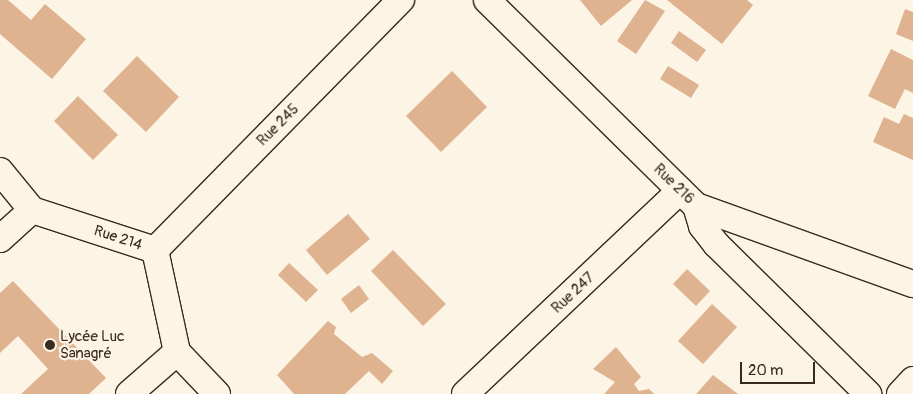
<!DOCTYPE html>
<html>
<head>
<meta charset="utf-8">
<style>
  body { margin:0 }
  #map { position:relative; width:913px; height:394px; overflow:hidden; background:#fcf5e5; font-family:Pangolin,sans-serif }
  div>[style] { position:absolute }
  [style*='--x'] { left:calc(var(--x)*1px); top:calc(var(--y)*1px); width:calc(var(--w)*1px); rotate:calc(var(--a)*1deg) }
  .building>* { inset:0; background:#dfb290 }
  .roads { filter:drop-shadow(1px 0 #3b2a1e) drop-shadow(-1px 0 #3b2a1e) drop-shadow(0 1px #3b2a1e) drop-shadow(0 -1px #3b2a1e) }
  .minor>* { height:26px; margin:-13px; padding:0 13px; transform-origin:13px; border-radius:13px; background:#fcf5e5 }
  .dots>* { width:14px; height:14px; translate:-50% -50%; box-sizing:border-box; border:2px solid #fcf5e5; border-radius:50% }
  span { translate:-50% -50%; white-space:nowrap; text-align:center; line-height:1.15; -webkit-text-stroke:4.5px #fcf5e5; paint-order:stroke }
  .street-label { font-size:15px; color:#3b2a1e }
  .poi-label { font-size:15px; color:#3b2a1e }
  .left { translate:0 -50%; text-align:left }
  .scale { position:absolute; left:740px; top:362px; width:75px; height:22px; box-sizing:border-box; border:2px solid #3b2a1e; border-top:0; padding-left:6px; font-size:15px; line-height:18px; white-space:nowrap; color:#3b2a1e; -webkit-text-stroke:4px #fcf5e5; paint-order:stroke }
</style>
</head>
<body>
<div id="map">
  <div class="building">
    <div style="clip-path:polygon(0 0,8px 0,31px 20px,45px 4px,86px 39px,52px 79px,0 34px)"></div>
    <div style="clip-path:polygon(580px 0,632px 0,601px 26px)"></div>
    <div style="clip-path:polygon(645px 0,665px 11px,636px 54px,617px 41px)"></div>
    <div style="clip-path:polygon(667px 0,747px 0,753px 5px,722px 44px)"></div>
    <div style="clip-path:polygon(905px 9px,913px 12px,913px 41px,896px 34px)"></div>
    <div style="clip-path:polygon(679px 31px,706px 50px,697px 62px,671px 43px)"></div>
    <div style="clip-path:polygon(891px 49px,913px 60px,913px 93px,905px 89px,895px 109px,868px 96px)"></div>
    <div style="clip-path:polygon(137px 56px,179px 97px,146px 132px,103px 91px)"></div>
    <div style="clip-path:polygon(668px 66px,699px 85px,691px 98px,660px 79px)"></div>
    <div style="clip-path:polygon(452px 71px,487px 107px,441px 152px,406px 116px)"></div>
    <div style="clip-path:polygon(78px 96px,118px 135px,93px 160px,54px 121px)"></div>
    <div style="clip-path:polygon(904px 114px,913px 118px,913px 160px,873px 142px,884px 117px,899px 124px)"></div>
    <div style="clip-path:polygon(348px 214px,370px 239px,327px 275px,306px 250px)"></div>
    <div style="clip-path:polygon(393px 250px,446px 304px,423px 326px,371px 271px)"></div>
    <div style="clip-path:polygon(289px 263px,318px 290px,306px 302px,278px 275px)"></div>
    <div style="clip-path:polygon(687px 269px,710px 291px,696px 306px,673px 284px)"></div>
    <div style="clip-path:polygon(13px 281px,106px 378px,89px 394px,21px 394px,48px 369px,18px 336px,0 353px,0 293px)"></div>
    <div style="clip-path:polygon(359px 285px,369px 299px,351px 313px,341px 299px)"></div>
    <div style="clip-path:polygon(712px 304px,737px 327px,703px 364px,678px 341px)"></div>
    <div style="clip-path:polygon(328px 321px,336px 327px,334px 334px,362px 357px,372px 353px,393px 371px,382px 384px,369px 371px,345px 394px,294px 394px,277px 375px)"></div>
    <div style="clip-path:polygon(616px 347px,641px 377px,634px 384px,639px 391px,649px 389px,654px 394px,604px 394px,615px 382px,593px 369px)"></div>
    <div style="clip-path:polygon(713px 375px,738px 394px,696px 394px)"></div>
  </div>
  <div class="roads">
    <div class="minor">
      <div style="--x:487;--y:0;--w:293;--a:44.6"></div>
      <div style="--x:696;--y:206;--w:231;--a:19.8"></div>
      <div style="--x:0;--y:171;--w:50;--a:50.6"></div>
      <div style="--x:32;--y:210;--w:129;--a:18"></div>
      <div style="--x:155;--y:250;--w:104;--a:77.8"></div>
      <div style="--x:177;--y:352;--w:58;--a:46.4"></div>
      <div style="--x:696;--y:206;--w:21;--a:73"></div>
      <div style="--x:702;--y:226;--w:23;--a:52"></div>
      <div style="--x:716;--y:244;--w:214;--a:44.6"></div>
      <div style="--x:0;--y:239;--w:43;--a:-42.2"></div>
      <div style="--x:155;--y:250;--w:351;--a:-45.5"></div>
      <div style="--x:129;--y:394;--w:64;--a:-41.2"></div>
      <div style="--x:465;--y:394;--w:296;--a:-43.4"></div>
      <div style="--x:900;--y:394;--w:19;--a:-47"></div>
    </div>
  </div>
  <div class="dots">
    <div style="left:50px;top:345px;background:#3b2a1e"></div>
  </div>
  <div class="street-label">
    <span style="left:278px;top:125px;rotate:-45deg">Rue 245</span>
    <span style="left:674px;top:184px;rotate:44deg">Rue 216</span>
    <span style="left:118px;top:238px;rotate:18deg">Rue 214</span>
    <span style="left:573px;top:293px;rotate:-43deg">Rue 247</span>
  </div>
  <div class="poi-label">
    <span class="left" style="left:60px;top:345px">Lycée Luc<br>Sanagré</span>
  </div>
  <div class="scale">20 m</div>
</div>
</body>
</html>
